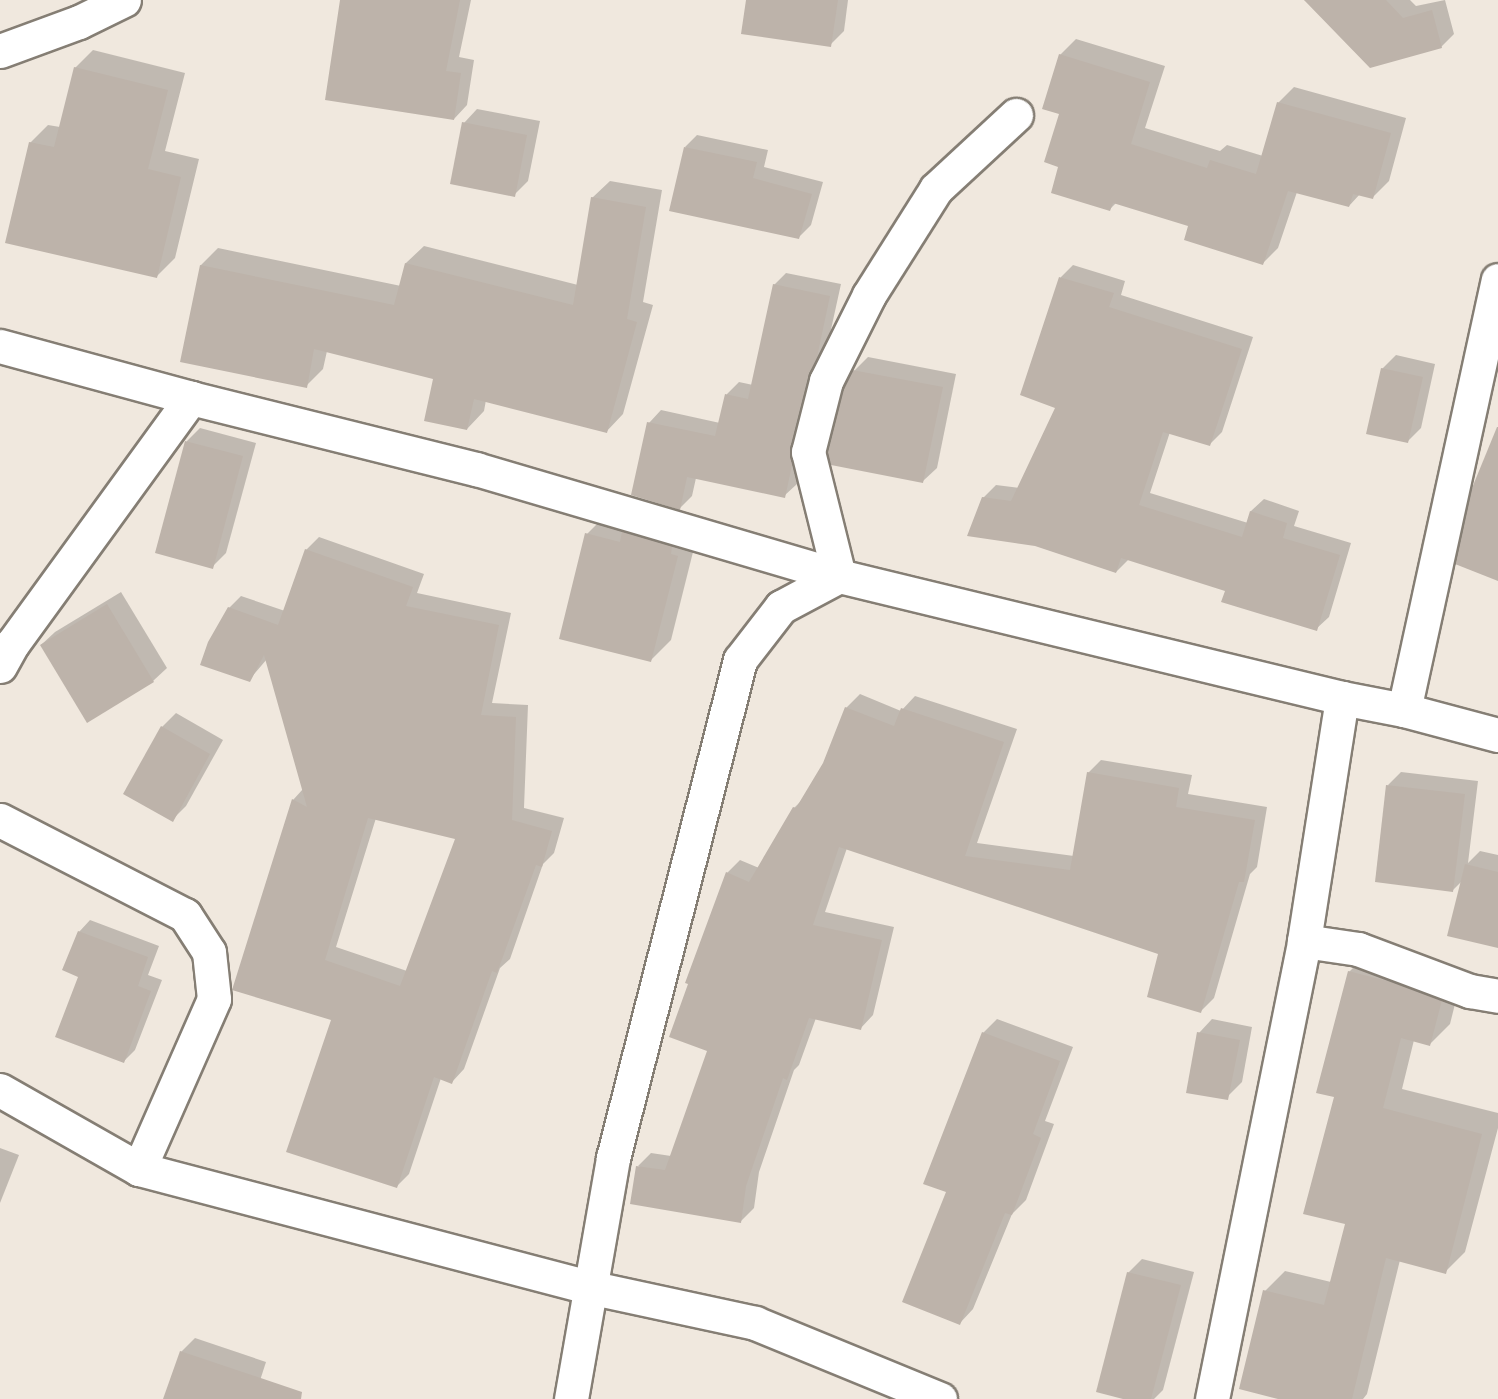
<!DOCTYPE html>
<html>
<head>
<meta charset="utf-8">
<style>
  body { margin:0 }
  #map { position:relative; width:1498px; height:1399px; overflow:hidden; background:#f0e8de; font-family:"Nunito Sans",sans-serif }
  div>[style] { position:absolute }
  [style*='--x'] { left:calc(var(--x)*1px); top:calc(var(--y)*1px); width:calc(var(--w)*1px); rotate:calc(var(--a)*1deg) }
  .shadow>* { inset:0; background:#0003 }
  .building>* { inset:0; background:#bdb3aa }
  .roads { filter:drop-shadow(2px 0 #857e74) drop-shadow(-2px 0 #857e74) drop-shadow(0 2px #857e74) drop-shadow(0 -2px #857e74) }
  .minor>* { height:33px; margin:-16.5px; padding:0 16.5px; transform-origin:16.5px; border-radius:16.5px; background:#fff }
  span { translate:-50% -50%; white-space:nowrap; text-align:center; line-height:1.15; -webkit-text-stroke:4.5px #fef5eb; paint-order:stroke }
</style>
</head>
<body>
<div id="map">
  <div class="shadow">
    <div style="clip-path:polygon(362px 0,471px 0,459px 57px,474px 60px,467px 105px,454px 119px)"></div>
    <div style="clip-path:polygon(748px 0,848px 0,844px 31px,830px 45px)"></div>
    <div style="clip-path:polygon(1304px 0,1410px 0,1416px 6px,1445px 0,1454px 34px,1441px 47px)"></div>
    <div style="clip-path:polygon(1076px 39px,1165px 66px,1145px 128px,1220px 151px,1227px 145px,1263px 156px,1278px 103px,1294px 87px,1406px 118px,1389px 181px,1373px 197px,1360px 194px,1349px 206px,1297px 192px,1278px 248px,1262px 264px,1190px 225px,1117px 202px,1110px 209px,1060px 166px,1060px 55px)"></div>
    <div style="clip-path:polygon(93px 50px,185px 73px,165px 151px,199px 159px,175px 258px,157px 276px,30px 143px,48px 125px,60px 127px,75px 68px)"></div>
    <div style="clip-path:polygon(477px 109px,540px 121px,528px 181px,514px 195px,464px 123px)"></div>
    <div style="clip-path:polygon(697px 135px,768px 150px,764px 167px,823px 182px,811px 225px,799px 237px,685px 147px)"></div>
    <div style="clip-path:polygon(610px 181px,662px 190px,643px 302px,653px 305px,623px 414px,606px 432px,486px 400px,484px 411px,467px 429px,435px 378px,327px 351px,323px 369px,306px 386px,182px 361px,201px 265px,218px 248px,401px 286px,406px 263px,424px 246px,578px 285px,592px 198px)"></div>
    <div style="clip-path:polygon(1073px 265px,1125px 281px,1121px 295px,1253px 337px,1222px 432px,1210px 444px,1170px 432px,1150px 493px,1248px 523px,1251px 511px,1264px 499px,1299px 511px,1294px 526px,1351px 543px,1329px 617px,1316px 629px,1227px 590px,1129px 559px,1116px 572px,983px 498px,996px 485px,1019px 488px,1057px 407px,1022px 394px,1061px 277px)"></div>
    <div style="clip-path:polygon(786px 273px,841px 284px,797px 484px,784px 496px,696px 478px,692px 496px,680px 508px,649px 423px,661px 410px,720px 423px,727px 394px,739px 382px,753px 385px,774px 285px)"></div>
    <div style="clip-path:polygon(1396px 355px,1435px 364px,1421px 428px,1407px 442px,1382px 369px)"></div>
    <div style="clip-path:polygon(868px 357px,956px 374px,937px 468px,923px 481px,854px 371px)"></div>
    <div style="clip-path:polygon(200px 428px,256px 443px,226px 553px,212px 567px,157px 552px,187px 441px)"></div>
    <div style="clip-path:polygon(607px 514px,697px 536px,671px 640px,651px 660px,587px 534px)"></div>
    <div style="clip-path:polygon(evenodd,319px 537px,424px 574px,417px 593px,511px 613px,492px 703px,528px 705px,524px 808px,564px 818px,554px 853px,543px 864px,510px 959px,500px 968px,464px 1069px,452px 1082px,441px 1078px,409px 1174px,397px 1186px,333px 1019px,293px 800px,303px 789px,267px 659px,249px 680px,229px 608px,241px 596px,285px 611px,306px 550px,319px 537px,376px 818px,457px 838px,407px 971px,336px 947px,376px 818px)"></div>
    <div style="clip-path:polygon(121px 592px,167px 668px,153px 681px,41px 645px,55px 632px)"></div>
    <div style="clip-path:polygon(860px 694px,901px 711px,915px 696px,1017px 729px,977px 843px,1074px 856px,1088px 773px,1101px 760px,1192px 775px,1188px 794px,1267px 807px,1257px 867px,1250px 874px,1214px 998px,1201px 1011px,1160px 953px,847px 848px,825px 912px,894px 927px,873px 1015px,860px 1029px,816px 1018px,799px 1065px,794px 1070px,759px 1172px,754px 1208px,741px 1221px,638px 1166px,651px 1153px,671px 1156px,709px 1050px,727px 873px,740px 860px,759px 868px,794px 808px,804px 798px,825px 764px,846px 708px)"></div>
    <div style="clip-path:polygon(176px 713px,223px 740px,186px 806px,172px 820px,162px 727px)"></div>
    <div style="clip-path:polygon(1401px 772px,1478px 781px,1468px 863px,1480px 851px,1498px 855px,1498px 947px,1462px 881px,1453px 890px,1388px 785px)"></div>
    <div style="clip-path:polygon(90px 920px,159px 946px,148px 975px,162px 980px,135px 1050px,124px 1061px,80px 976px,79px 932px)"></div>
    <div style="clip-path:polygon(1369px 952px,1461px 980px,1450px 1024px,1430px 1044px,1414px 1040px,1402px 1089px,1498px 1113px,1498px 1128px,1465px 1252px,1445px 1272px,1400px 1260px,1367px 1394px,1363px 1399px,1284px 1399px,1265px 1291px,1285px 1271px,1331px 1282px,1347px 1223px,1335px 1096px,1349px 972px)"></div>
    <div style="clip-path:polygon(997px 1019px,1073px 1047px,1045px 1121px,1054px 1124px,1026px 1200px,1012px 1214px,973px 1309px,960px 1323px,948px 1191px,983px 1033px)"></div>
    <div style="clip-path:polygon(1212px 1019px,1252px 1027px,1242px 1082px,1228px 1096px,1199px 1033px)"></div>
    <div style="clip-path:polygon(0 1148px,19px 1155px,0 1203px)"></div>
    <div style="clip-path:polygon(1142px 1259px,1194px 1272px,1163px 1390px,1154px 1399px,1129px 1399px,1128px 1273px)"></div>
    <div style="clip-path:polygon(195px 1338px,266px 1362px,254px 1399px,164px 1399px,181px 1352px)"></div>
  </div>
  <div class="building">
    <div style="clip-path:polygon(340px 0,460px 0,446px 71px,461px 73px,454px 120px,325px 100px)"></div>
    <div style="clip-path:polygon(746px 0,838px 0,831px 47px,741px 34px)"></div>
    <div style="clip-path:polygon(1304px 0,1386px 0,1403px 18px,1432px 10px,1442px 48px,1370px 68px)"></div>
    <div style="clip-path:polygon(1059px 54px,1150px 82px,1131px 144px,1207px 168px,1210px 160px,1256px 174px,1277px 102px,1391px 133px,1373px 199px,1353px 194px,1349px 207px,1288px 191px,1263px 265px,1184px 240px,1188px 226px,1113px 203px,1110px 211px,1051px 193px,1058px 167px,1044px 162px,1059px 114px,1042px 109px)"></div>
    <div style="clip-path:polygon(74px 67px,168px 90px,148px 169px,181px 177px,157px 278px,5px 243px,29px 142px,54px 147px)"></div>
    <div style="clip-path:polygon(462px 122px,527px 135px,515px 197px,450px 184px)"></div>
    <div style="clip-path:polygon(684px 147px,757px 162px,753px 178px,812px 194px,799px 239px,669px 211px)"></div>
    <div style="clip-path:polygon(591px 197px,646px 207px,627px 319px,637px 322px,607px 433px,474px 399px,467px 430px,424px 421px,433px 379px,314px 349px,307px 388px,180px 362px,200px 265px,394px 305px,405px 263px,573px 305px)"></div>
    <div style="clip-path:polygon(1059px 277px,1114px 293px,1109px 307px,1242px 349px,1210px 446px,1163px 432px,1139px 505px,1242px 537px,1250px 511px,1287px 523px,1283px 538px,1340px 555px,1317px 631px,1221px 602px,1225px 591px,1121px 558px,1116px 573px,1035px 546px,967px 536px,982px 497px,1011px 501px,1055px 408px,1020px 395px)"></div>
    <div style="clip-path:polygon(773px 284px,830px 296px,817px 357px,808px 376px,790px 447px,792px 465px,785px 498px,687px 477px,680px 510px,631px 495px,647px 422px,715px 436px,725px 394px,748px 399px)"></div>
    <div style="clip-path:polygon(1381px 368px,1423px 377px,1408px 443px,1366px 434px)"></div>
    <div style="clip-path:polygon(852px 370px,943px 387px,923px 483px,831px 465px,827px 452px,844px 388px)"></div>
    <div style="clip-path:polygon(1497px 427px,1498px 427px,1498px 581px,1455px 564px,1472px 488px)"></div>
    <div style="clip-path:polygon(185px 441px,243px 456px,213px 569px,155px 553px)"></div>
    <div style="clip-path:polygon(622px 532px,672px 546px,671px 554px,678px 556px,651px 662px,559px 639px,585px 533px,620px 542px)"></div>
    <div style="clip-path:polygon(evenodd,305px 549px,413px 587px,406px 606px,499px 625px,481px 715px,516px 717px,512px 820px,552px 831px,542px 867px,536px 865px,497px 973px,492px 971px,452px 1084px,434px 1077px,397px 1188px,286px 1152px,331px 1020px,232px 990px,292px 799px,307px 807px,264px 655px,250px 682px,200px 665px,208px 642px,228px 607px,278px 625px,305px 549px,368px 818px,455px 839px,400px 986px,325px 960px,368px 818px)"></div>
    <div style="clip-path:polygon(107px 604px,154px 682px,87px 723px,40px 645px)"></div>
    <div style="clip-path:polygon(845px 707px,894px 726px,901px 708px,1004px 742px,965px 856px,1070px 870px,1087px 772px,1179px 788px,1176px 807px,1255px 820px,1244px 882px,1239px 882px,1201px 1013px,1147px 997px,1158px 954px,839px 847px,813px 925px,882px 940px,861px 1030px,809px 1018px,787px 1080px,783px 1078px,746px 1186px,741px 1223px,630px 1204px,636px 1166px,665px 1170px,707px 1051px,669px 1037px,688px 984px,685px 983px,726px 872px,749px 882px,793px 807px,796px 808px,823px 763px)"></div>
    <div style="clip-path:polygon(161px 726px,210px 754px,173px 822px,123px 794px)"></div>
    <div style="clip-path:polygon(1386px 785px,1465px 794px,1453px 892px,1375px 882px)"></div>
    <div style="clip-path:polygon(1465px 864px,1498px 872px,1498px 948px,1447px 936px)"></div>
    <div style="clip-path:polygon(78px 931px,148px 957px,138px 986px,151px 991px,124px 1063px,55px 1037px,78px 977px,62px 970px)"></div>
    <div style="clip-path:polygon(1348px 971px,1395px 983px,1442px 1000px,1430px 1046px,1401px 1038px,1383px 1108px,1482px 1134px,1446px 1274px,1386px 1258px,1352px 1399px,1278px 1399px,1239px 1389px,1263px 1290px,1324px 1305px,1345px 1224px,1303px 1214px,1334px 1097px,1316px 1093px)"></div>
    <div style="clip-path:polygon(982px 1032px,1060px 1061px,1033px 1134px,1041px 1138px,1012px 1215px,1005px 1213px,960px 1325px,902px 1302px,946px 1192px,923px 1184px)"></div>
    <div style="clip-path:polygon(1197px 1032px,1240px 1040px,1228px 1100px,1186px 1093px)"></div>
    <div style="clip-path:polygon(1127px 1272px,1181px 1285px,1151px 1399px,1123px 1399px,1096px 1392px)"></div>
    <div style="clip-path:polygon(180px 1351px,302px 1392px,301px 1399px,163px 1399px)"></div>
  </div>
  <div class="roads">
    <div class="minor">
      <div style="--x:0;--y:51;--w:84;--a:-20.2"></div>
      <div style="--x:79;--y:22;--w:50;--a:-26.1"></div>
      <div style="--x:0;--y:346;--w:198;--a:15.2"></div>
      <div style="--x:191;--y:398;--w:294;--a:14"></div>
      <div style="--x:476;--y:469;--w:378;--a:16.4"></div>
      <div style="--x:839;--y:576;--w:128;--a:-104"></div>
      <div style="--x:808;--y:452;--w:73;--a:-75.8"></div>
      <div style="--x:826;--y:381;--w:96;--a:-63.4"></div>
      <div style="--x:869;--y:295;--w:125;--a:-57.7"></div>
      <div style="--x:936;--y:189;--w:109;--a:-42.8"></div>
      <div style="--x:0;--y:666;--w:26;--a:-61"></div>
      <div style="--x:13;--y:643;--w:303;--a:-54"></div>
      <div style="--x:1404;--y:710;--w:440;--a:-77.7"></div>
      <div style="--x:0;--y:820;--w:208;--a:27.2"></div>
      <div style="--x:185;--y:915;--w:44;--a:57"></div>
      <div style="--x:209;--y:952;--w:47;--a:83.9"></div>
      <div style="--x:214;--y:999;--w:186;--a:113.8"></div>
      <div style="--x:1304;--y:941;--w:55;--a:8.4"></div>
      <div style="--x:1358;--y:949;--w:120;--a:20.6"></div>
      <div style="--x:1470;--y:991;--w:28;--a:10"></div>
      <div style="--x:0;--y:1090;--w:160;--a:29.6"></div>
      <div style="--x:139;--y:1169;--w:465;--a:14.7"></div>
      <div style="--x:589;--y:1287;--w:170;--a:12.2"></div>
      <div style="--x:755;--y:1323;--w:200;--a:22.3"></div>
      <div style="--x:571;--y:1399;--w:245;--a:-80.1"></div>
      <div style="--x:613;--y:1158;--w:514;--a:-75.69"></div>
      <div style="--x:740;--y:660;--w:67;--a:-52.3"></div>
      <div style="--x:781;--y:607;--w:66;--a:-28.1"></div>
      <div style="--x:839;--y:576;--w:518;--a:13.63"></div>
      <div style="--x:1342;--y:698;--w:63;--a:11"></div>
      <div style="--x:1404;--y:710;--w:97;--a:14.9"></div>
      <div style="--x:1212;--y:1399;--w:467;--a:-78.6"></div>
      <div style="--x:1304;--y:941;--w:246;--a:-81.1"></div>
    </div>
  </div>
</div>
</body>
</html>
